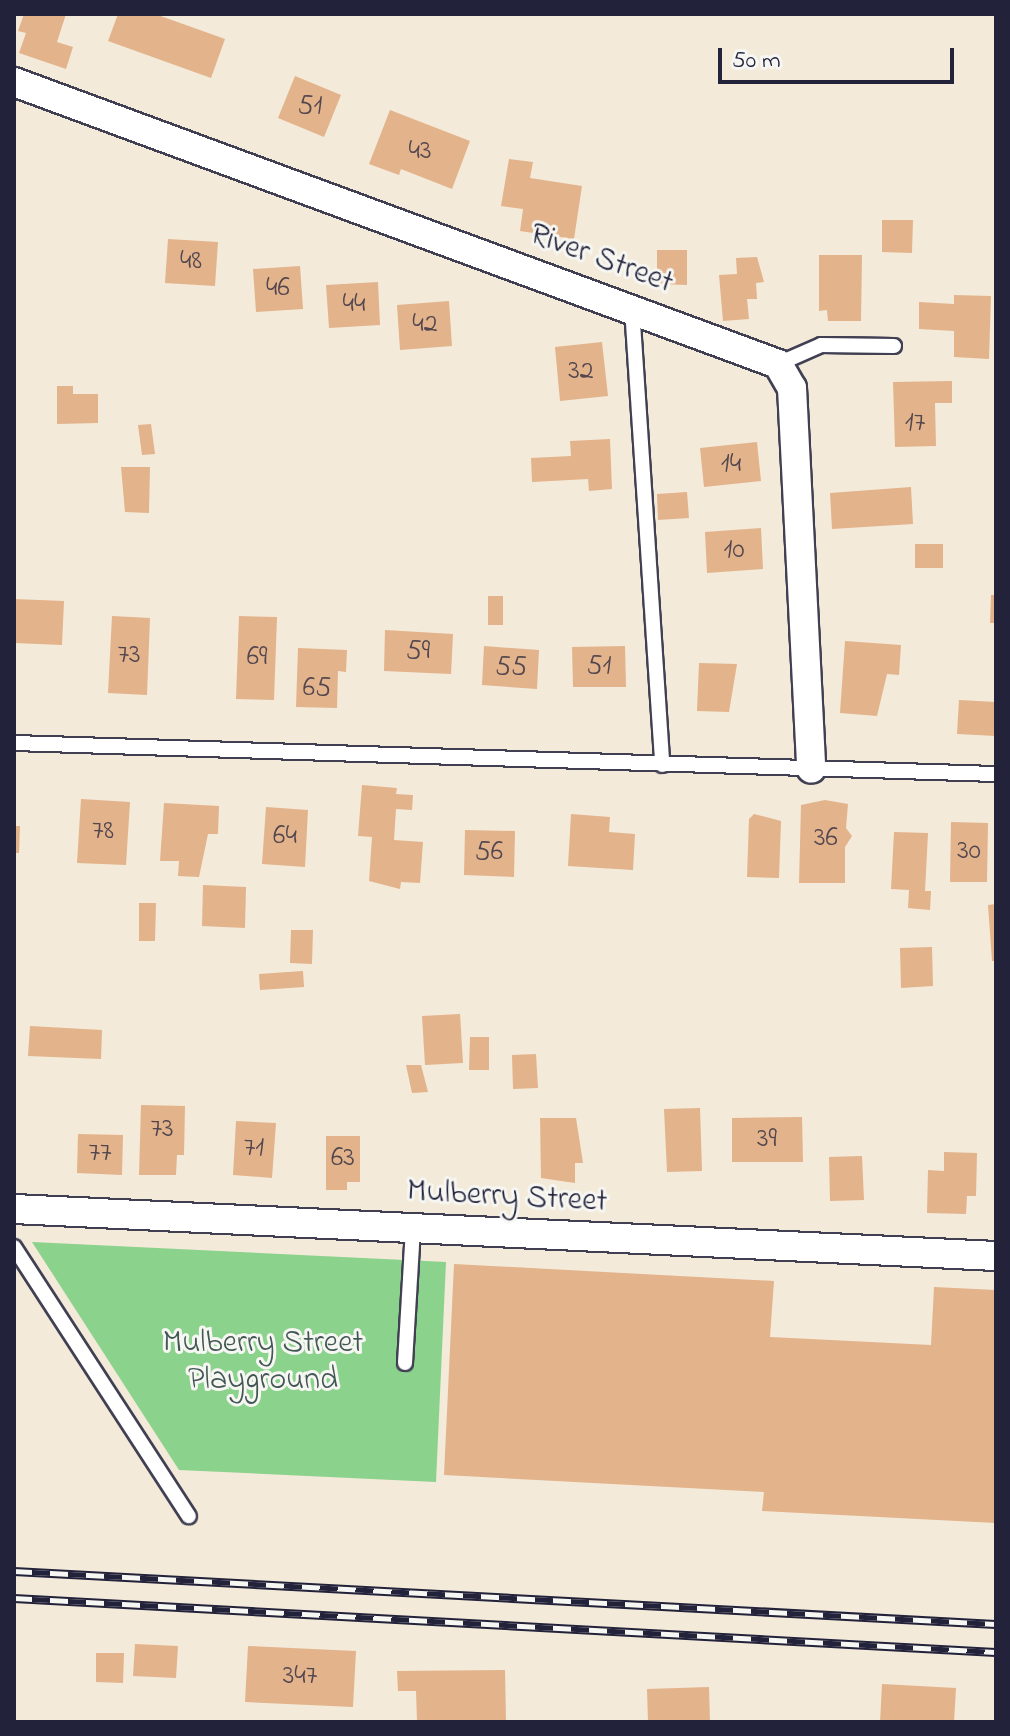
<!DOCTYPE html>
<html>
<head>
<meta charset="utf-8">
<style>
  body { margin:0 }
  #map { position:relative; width:1010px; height:1736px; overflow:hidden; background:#f3ead9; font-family:"Indie Flower",sans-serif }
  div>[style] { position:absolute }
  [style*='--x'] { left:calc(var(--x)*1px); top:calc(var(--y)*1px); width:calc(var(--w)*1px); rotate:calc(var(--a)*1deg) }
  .green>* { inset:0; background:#8bd28c }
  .building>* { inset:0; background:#e3b38b }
  .roads { filter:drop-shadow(2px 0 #414053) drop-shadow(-2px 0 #414053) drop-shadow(0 2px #414053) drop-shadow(0 -2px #414053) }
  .lane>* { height:14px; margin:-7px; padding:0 7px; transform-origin:7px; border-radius:7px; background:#fff }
  .street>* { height:28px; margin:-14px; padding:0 14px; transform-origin:14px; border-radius:14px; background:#fff }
  .rail>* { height:9px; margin-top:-4.5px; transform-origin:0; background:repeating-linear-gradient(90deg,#f6f6f2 0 18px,#22223b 0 36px); box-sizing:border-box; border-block:2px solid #22223b }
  span { translate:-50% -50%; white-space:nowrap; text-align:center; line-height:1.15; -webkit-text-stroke:6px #f6f6f2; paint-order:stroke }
  .number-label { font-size:28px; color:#52464f }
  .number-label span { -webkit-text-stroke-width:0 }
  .street-label { font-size:32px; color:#22223b }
  .park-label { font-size:32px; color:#425753 }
  .frame { position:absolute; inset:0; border:16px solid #22223b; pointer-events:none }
  .scale { position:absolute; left:718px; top:48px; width:236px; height:36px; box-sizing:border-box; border:4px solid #22223b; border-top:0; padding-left:10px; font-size:24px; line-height:28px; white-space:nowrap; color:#22223b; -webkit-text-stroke:6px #f6f6f2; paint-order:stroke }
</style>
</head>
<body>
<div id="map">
  <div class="green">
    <div style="clip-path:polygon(32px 1242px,446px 1262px,436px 1482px,179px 1470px)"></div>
  </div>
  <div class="building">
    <div style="clip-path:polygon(24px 14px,66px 14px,57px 42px,73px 47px,66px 69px,19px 53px,26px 33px,18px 31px)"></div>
    <div style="clip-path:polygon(118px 14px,155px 14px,225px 39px,211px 78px,108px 41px)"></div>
    <div style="clip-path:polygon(295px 76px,341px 95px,324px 137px,278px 118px)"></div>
    <div style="clip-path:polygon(390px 110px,470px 141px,452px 189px,401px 169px,399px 175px,369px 164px)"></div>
    <div style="clip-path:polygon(509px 159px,533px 162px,530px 178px,582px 186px,574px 239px,520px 231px,523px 209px,501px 206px)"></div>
    <div style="clip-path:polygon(882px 220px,913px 220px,912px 253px,882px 252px)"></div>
    <div style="clip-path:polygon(168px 239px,218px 242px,215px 286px,165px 283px)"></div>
    <div style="clip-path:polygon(657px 250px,687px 250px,687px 285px,657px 284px)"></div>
    <div style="clip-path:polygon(819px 255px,862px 255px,861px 321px,828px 321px,827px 310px,819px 311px)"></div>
    <div style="clip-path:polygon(757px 257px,764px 282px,756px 283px,757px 299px,747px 299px,749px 319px,723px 321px,719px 275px,737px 274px,736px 258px)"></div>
    <div style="clip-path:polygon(300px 266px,303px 309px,256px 312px,253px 269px)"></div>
    <div style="clip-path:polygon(378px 282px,380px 325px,329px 328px,326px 285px)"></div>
    <div style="clip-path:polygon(954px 295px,991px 296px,989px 359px,954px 357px,954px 331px,919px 329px,919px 302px,954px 304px)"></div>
    <div style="clip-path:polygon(449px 301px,452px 346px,400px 350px,397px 305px)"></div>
    <div style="clip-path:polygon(602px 342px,608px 396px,560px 401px,555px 347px)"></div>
    <div style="clip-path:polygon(952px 381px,952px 403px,935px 403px,936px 446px,895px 447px,893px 382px)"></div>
    <div style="clip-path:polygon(57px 386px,73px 386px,73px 394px,98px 394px,98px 423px,57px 424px)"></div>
    <div style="clip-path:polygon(151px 424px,155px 454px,142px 455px,138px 425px)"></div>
    <div style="clip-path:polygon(610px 439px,612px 489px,589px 491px,588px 479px,532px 482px,531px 458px,571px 456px,570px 441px)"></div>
    <div style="clip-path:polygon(757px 442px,761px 481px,704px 487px,700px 448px)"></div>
    <div style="clip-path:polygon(121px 467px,150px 467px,149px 513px,125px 512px)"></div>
    <div style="clip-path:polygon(911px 487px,913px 524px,832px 529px,830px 493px)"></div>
    <div style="clip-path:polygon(687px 492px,689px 518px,658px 520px,657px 494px)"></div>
    <div style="clip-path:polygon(761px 528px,763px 569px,707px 573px,705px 532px)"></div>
    <div style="clip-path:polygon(915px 544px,943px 544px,943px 568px,915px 568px)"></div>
    <div style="clip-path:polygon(991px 595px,996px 595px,996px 623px,990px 623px)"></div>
    <div style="clip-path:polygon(488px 596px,503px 596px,503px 625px,488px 625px)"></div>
    <div style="clip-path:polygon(14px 599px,64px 601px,62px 645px,14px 643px)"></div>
    <div style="clip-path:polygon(112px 616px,150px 618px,147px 695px,108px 693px)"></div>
    <div style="clip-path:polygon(239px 616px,277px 617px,274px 700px,236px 699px)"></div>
    <div style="clip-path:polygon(385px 630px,453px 634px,451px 674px,384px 671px)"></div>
    <div style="clip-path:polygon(845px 641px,901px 645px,899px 675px,887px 674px,877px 716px,840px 713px)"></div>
    <div style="clip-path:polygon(484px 646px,539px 650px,537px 689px,482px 685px)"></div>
    <div style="clip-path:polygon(625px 646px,626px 687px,573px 687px,572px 647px)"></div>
    <div style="clip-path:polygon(298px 648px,347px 650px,346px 672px,338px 671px,337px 708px,296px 707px)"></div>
    <div style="clip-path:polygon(699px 663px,737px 664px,729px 712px,697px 711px)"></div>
    <div style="clip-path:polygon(959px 700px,996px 702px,996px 736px,957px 734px)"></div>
    <div style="clip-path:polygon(362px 785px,397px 788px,396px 794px,413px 795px,412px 810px,396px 809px,394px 840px,423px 842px,420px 883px,401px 882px,400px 889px,369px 881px,372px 837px,358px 836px)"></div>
    <div style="clip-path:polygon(81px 799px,130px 802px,126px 865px,77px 863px)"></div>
    <div style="clip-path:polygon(825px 800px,848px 804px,846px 828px,852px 836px,845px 847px,845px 883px,799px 883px,801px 805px)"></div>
    <div style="clip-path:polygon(164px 803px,219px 806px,218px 834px,208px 834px,199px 877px,178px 876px,179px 861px,160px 861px)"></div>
    <div style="clip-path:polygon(266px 807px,308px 810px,305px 867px,262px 864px)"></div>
    <div style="clip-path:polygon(571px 814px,610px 817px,609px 832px,635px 834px,633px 870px,568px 866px)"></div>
    <div style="clip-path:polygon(754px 814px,781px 821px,779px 878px,747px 877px,749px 819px)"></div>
    <div style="clip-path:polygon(951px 822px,988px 823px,987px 882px,950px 882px)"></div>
    <div style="clip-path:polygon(14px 826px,20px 826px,19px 853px,14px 853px)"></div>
    <div style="clip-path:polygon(465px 830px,515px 831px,514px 877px,464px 875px)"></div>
    <div style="clip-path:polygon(894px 832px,928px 833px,925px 891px,931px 891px,930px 910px,908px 908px,909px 890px,891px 889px)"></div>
    <div style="clip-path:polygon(203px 885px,246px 887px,245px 928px,202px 926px)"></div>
    <div style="clip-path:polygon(139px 903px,156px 903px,155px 941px,139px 941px)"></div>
    <div style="clip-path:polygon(996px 904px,996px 961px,992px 961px,988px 905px)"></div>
    <div style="clip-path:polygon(291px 930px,313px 930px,312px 964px,290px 963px)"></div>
    <div style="clip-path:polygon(932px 947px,933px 986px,901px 988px,900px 948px)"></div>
    <div style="clip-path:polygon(303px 971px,304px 987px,260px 990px,259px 974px)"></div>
    <div style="clip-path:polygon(460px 1014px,463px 1063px,425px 1065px,422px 1016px)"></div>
    <div style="clip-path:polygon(30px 1026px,102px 1030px,101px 1059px,28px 1056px)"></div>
    <div style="clip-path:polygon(470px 1037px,489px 1037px,489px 1070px,469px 1070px)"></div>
    <div style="clip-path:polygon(536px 1054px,538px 1088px,513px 1089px,512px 1055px)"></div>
    <div style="clip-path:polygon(406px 1065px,421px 1065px,428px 1092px,412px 1093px)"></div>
    <div style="clip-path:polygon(141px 1105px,185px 1106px,184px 1155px,177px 1155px,176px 1175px,139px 1175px)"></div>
    <div style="clip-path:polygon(700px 1108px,702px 1171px,667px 1172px,664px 1109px)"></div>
    <div style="clip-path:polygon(802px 1117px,803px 1162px,732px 1162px,732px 1118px)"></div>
    <div style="clip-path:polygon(540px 1118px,576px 1118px,583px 1163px,575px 1163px,575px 1183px,541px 1178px)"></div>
    <div style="clip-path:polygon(236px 1121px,276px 1123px,272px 1178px,233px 1175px)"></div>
    <div style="clip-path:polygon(78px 1134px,123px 1135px,122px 1175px,77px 1173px)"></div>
    <div style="clip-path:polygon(326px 1136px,360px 1136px,360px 1182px,347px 1182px,347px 1190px,326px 1190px)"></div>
    <div style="clip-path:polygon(944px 1152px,977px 1153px,976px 1196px,967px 1196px,966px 1214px,927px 1213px,928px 1170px,944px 1171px)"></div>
    <div style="clip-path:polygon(862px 1156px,864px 1200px,830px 1201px,829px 1157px)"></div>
    <div style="clip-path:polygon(454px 1264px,774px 1281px,770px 1337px,931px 1345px,934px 1287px,996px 1290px,996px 1523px,762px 1511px,764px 1492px,444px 1475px)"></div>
    <div style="clip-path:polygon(135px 1644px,178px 1646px,176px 1678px,133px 1676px)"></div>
    <div style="clip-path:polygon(248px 1646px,356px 1651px,353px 1707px,245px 1702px)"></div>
    <div style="clip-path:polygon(96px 1653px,124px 1653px,123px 1683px,96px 1682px)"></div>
    <div style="clip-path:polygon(505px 1670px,506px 1722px,417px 1722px,416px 1691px,398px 1691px,397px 1671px)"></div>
    <div style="clip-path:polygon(882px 1684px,956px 1688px,954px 1722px,880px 1722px)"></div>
    <div style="clip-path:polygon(709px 1687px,710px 1722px,648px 1722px,647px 1689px)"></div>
  </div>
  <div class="roads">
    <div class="lane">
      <div style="--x:632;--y:308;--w:458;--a:86.2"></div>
      <div style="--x:778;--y:364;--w:47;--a:-23.8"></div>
      <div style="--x:821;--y:345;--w:73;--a:0.8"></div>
      <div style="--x:14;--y:743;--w:982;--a:1.81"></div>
      <div style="--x:14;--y:1247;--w:321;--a:57"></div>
      <div style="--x:405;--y:1363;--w:136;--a:-86.6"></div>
    </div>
    <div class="street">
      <div style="--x:14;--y:82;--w:814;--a:20.26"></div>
      <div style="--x:778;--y:364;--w:28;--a:60"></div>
      <div style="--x:792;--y:388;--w:381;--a:87.1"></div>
      <div style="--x:14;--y:1209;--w:983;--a:2.74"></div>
    </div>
  </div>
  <div class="rail">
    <div style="--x:14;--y:1571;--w:983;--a:3.09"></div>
    <div style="--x:14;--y:1598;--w:983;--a:3.15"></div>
  </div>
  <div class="number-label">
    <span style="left:310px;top:107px">51</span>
    <span style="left:420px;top:152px">43</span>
    <span style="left:191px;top:262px">48</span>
    <span style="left:278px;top:289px">46</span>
    <span style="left:354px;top:305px">44</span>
    <span style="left:425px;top:325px">42</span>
    <span style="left:581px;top:372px">32</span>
    <span style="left:915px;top:424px">17</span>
    <span style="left:731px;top:465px">14</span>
    <span style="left:734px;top:551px">10</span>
    <span style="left:418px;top:652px">59</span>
    <span style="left:129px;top:656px">73</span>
    <span style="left:257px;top:658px">69</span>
    <span style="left:599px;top:667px">51</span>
    <span style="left:511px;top:668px">55</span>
    <span style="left:317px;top:689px">65</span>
    <span style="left:103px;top:832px">78</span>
    <span style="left:285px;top:837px">64</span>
    <span style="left:826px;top:839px">36</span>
    <span style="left:969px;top:852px">30</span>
    <span style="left:489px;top:853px">56</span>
    <span style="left:162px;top:1130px">73</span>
    <span style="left:767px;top:1140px">39</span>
    <span style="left:254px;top:1149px">71</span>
    <span style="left:100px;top:1154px">77</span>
    <span style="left:343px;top:1159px">63</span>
    <span style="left:300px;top:1677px">347</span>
  </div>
  <div class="street-label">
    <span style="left:601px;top:260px;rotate:20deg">River Street</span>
    <span style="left:507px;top:1198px;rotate:3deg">Mulberry Street</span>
  </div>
  <div class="park-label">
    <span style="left:263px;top:1363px">Mulberry Street<br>Playground</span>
  </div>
  <div class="frame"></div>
  <div class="scale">50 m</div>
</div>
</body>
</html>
